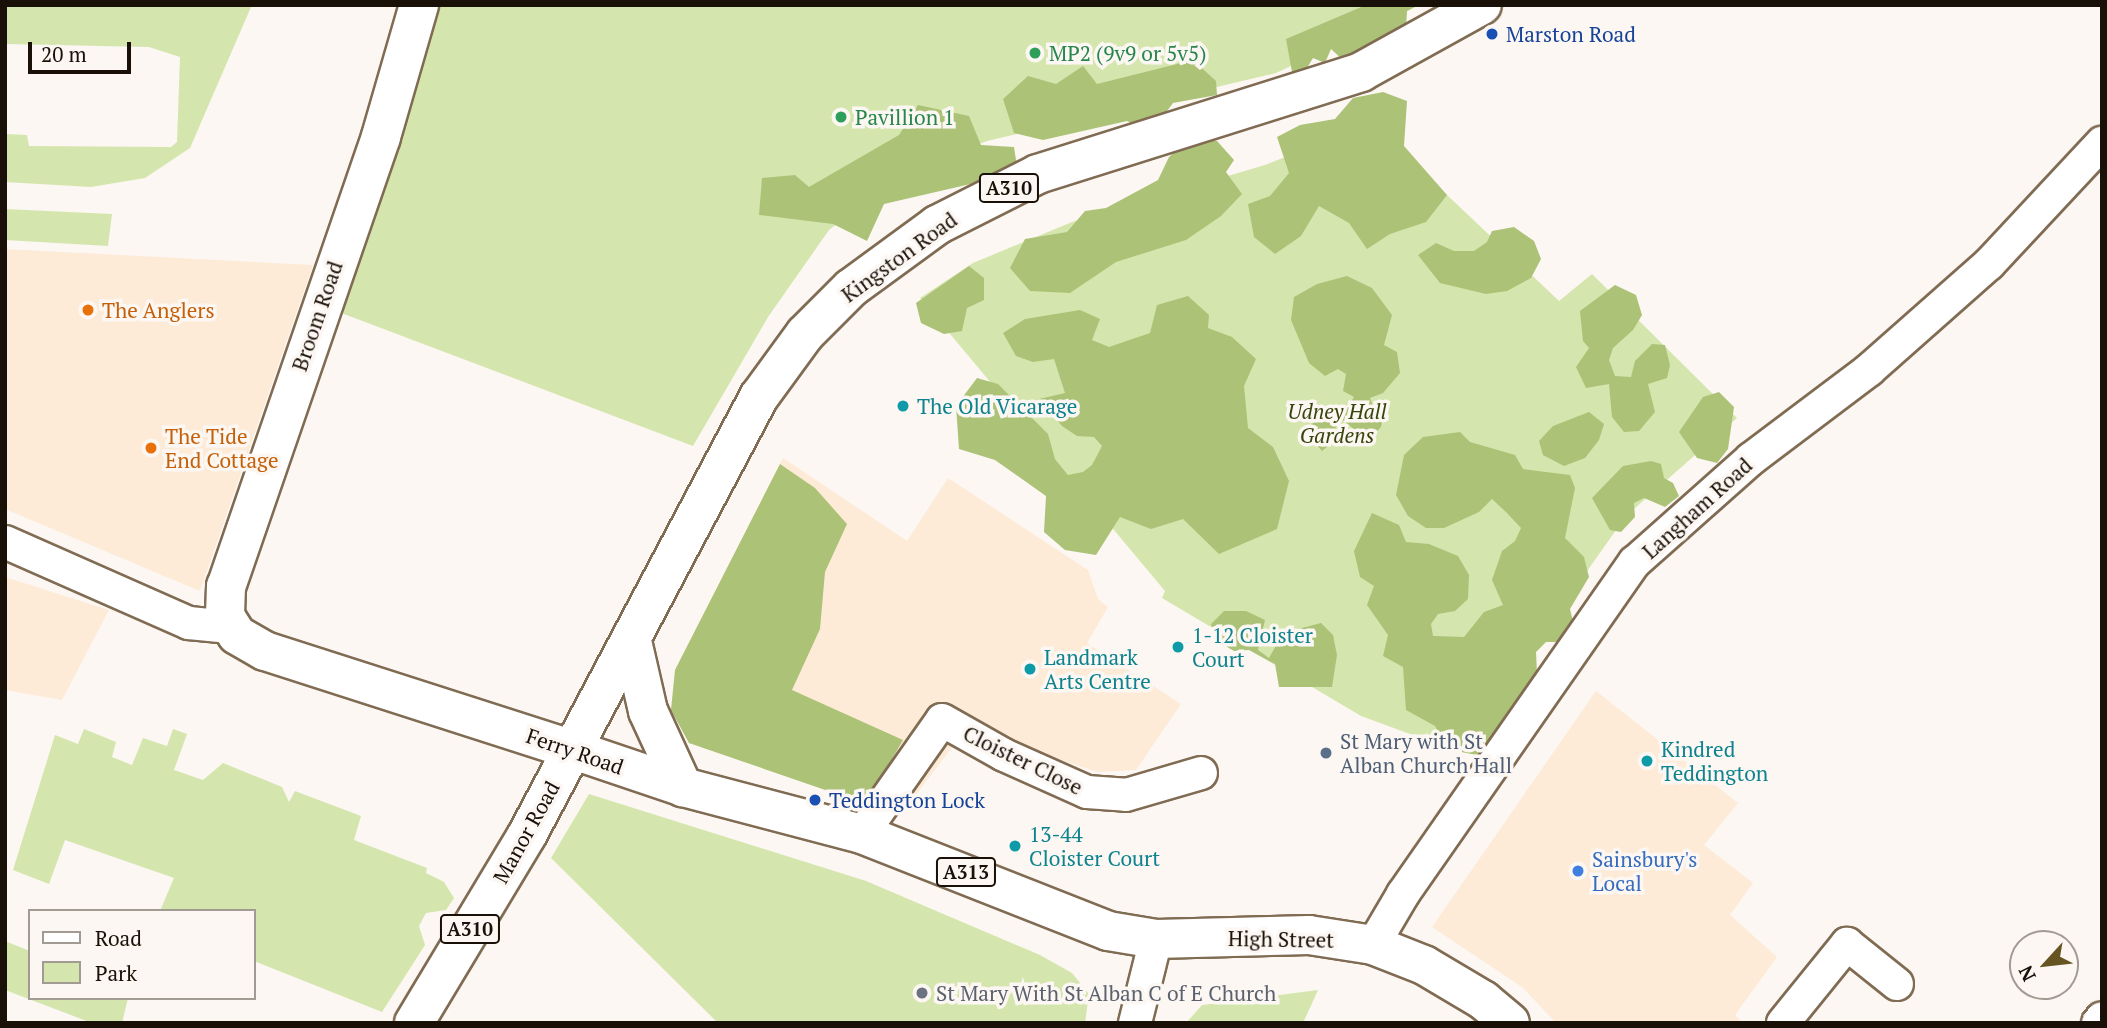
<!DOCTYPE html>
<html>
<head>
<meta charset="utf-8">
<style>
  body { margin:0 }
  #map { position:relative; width:2107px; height:1028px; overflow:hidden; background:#fcf7f2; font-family:"PT Serif",serif }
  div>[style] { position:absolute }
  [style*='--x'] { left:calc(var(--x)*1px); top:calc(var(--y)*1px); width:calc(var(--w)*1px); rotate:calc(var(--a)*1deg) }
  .built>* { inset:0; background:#fdebd7 }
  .green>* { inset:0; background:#d4e6ad }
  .forest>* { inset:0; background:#acc277 }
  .roads { filter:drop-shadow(2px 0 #806b53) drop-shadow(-2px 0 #806b53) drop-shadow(0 2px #806b53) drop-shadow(0 -2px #806b53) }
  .minor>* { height:32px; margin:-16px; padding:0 16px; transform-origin:16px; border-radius:16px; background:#fff }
  .tertiary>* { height:38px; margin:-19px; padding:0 19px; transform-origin:19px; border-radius:19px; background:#fff }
  .primary>* { height:38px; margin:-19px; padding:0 19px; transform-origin:19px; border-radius:19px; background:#fff }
  .dots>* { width:19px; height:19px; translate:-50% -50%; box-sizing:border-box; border:4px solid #fcf7f2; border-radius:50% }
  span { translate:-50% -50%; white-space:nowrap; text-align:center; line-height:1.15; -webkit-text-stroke:7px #fcf7f2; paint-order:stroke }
  .shield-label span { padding:2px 5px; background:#fcf7f2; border:2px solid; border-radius:5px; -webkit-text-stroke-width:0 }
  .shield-label { font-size:19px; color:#191108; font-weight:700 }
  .transit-label { font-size:21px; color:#164399 }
  .left { translate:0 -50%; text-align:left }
  .leisure-label { font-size:21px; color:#27864d }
  .street-label { font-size:21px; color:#191108 }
  .food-label { font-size:21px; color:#c56008 }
  .culture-label { font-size:21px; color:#0d838f }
  .park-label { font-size:21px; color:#37440c; font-style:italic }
  .service-label { font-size:21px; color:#4e5e75 }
  .shop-label { font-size:21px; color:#366cbe }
  .worship-label { font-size:21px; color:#5b616d }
  .frame { position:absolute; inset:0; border:7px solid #191108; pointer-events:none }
  .legend { position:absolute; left:28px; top:909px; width:228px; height:91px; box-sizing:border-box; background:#fcf7f2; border:2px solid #a19b94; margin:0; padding:9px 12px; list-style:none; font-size:21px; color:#191108 }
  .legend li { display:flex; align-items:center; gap:14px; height:35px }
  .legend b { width:35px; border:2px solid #a19b94 }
  .north { position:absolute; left:2009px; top:930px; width:70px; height:70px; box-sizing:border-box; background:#fcf7f2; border:2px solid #a19b94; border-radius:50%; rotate:243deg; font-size:19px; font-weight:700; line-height:28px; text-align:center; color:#191108 }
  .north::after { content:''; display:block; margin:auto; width:24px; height:32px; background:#665523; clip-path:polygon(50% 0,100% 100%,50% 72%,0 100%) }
  .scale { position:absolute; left:28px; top:42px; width:103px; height:32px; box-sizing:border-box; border:4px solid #191108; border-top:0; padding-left:9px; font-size:21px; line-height:24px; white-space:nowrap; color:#191108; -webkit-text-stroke:5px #fcf7f2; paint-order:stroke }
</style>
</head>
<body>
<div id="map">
  <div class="built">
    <div style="clip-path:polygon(5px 249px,313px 265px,200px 591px,5px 509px)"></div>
    <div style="clip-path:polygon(783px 458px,907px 541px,948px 478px,1088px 570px,1098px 599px,1108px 607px,1087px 643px,1181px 704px,1136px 770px,1097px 772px,1017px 745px,973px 720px,902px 813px,689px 743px,671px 710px,675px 670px)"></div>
    <div style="clip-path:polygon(5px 577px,109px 610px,62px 700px,5px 690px)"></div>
    <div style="clip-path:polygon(1596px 691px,1738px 803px,1704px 845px,1753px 883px,1730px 915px,1777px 957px,1735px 1015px,1743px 1023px,1556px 1023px,1522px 987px,1432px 927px)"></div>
  </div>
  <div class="green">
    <div style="clip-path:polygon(5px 5px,250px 5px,251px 7px,190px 148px,145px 178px,91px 187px,5px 182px,5px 134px,27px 135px,29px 146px,171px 147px,177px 142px,180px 57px,149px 47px,5px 44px)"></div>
    <div style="clip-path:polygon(439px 5px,1420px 5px,1276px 73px,987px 141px,902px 174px,829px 230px,768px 317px,693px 446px,336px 311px)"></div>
    <div style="clip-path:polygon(1371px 123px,1559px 301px,1592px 274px,1737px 418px,1626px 516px,1459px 752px,1361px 716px,1162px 598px,1165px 591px,920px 298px,973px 263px,1072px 222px,1265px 165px)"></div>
    <div style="clip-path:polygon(5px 209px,112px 214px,108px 246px,5px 240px)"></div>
    <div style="clip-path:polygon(84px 729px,116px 742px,112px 757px,132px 765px,143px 738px,167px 746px,173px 729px,187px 734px,174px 770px,203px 780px,223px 763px,282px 787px,289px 802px,295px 791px,361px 816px,354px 840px,427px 868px,426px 873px,444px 882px,454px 898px,446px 910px,426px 913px,419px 926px,425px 945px,382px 1012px,254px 961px,254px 911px,160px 911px,174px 878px,65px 840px,49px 884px,13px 870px,55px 735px,78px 744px)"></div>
    <div style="clip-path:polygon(589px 794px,866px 881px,1040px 955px,1072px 973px,1089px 994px,1085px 1023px,718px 1023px,551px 858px)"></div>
    <div style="clip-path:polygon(5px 941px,30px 951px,30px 998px,128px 998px,122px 1023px,92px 1023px,5px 990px)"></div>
    <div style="clip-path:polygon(1318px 990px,1303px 1023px,1186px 1023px,1202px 1005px)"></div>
  </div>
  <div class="forest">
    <div style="clip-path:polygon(1366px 5px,1418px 5px,1407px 11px,1406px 28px,1355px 71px,1331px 49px,1325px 63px,1313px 58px,1307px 68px,1292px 72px,1286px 39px)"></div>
    <div style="clip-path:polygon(1193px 60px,1216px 81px,1217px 95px,1173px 103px,1151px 133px,1127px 121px,1043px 140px,1014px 133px,1003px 99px,1028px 76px,1056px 84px,1083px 66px,1097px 84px)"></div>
    <div style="clip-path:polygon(1383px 92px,1407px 101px,1404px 146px,1447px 195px,1426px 222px,1390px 234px,1367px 249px,1349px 223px,1319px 206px,1301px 236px,1275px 254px,1254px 237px,1248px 204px,1270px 196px,1289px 173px,1277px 137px,1300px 125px,1335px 119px,1353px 98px)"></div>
    <div style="clip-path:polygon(918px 105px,969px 116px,981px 145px,1014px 147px,1018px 173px,884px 204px,867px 241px,833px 224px,759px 215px,762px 178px,795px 175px,809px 187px,899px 135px)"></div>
    <div style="clip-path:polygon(1191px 137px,1217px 141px,1234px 160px,1226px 172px,1242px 194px,1221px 216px,1186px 240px,1116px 262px,1070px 293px,1030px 291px,1010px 268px,1025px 239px,1067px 232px,1085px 211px,1106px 208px,1158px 180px,1169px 157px)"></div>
    <div style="clip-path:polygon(1514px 227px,1534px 241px,1541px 259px,1531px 278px,1507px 291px,1486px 294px,1440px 283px,1418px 255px,1436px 243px,1454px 251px,1474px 251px,1487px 242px,1492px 231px)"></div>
    <div style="clip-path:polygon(969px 266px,984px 278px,984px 300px,967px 308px,962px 331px,944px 334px,921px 323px,916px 303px)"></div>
    <div style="clip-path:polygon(1347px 276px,1372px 288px,1392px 315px,1384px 345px,1397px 352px,1400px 373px,1383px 393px,1370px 398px,1373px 406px,1384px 412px,1381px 427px,1368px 441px,1343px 420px,1336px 426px,1333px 442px,1322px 451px,1304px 431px,1318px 419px,1326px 417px,1330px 422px,1344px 413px,1354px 397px,1343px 391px,1346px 374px,1338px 369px,1325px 376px,1309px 363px,1291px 320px,1294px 297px,1317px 284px)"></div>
    <div style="clip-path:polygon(1615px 285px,1636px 295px,1642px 315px,1633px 330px,1613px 348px,1609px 360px,1615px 376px,1631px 377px,1635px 361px,1652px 344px,1665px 345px,1670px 365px,1667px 378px,1648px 384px,1655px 412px,1639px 431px,1624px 432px,1612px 417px,1609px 384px,1586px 388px,1576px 367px,1589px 348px,1583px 341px,1580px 311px)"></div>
    <div style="clip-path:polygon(1188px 296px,1209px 315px,1208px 328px,1232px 337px,1256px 359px,1244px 386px,1248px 428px,1273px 447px,1289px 481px,1277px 529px,1219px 554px,1183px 519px,1151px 529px,1120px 517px,1096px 555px,1065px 550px,1044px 532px,1046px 496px,995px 460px,959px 449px,956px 406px,977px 378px,998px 384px,1048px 434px,1055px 459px,1068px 475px,1083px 472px,1092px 465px,1102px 446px,1094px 437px,1077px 436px,1062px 426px,1039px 399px,1065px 393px,1054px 359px,1033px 362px,1016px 356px,1003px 333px,1025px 319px,1080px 310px,1100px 319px,1092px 340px,1109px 347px,1150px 333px,1157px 305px)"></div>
    <div style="clip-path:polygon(1719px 392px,1734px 407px,1728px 449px,1717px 463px,1697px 458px,1679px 432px,1703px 397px)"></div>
    <div style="clip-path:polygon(1589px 412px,1604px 424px,1599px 440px,1585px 458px,1564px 466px,1543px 455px,1539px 441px,1553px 426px)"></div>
    <div style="clip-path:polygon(1460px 432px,1470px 442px,1515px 455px,1523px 469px,1570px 475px,1575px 488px,1565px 538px,1584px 557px,1589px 577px,1570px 609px,1574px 626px,1564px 642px,1546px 642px,1536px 652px,1537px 673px,1529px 682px,1525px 699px,1488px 751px,1476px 755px,1447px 749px,1435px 726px,1406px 710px,1403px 667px,1383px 656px,1388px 635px,1367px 605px,1374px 586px,1360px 577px,1354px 551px,1372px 513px,1399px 525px,1406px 542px,1429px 544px,1458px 556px,1469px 575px,1468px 599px,1455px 611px,1438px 614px,1431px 624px,1433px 636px,1464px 637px,1484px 612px,1503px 605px,1492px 580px,1502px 551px,1515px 541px,1521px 528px,1506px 512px,1492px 499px,1479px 512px,1444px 528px,1426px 528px,1408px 516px,1396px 495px,1404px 455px,1423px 437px)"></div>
    <div style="clip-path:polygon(1651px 461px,1661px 464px,1664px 478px,1673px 483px,1679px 496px,1665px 507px,1644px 498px,1634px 503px,1635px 517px,1621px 532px,1610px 530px,1592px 498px,1623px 466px)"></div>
    <div style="clip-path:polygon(780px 464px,815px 488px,847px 524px,825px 572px,820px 629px,792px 690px,903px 740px,866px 804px,689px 743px,671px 710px,675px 670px)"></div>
    <div style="clip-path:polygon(1224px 611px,1246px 611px,1265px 620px,1258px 650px,1269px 658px,1283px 633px,1321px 623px,1333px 635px,1337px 655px,1332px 687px,1279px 687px,1275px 664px,1249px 650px,1234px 651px,1217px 641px,1211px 624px)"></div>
  </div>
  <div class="roads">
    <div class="minor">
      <div style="--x:5;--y:542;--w:201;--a:23.8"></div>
      <div style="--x:189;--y:623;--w:41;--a:5.6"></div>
      <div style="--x:862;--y:834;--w:139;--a:-54.9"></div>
      <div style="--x:942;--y:720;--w:71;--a:29.4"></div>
      <div style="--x:1004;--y:755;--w:91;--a:24"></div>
      <div style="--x:1087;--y:792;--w:39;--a:4"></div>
      <div style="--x:1126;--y:795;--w:78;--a:-16.3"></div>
      <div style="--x:1373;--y:945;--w:59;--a:-59.5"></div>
      <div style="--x:1403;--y:894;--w:405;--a:-55.1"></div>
      <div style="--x:1635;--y:562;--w:155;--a:-41.6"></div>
      <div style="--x:1751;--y:459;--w:148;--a:-37"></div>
      <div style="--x:1869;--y:370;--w:160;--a:-41.5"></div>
      <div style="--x:1989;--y:264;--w:166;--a:-47"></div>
      <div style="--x:1135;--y:1023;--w:87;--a:-76"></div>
      <div style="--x:1783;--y:1023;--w:102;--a:-51"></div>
      <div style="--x:1847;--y:944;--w:64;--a:38.7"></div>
      <div style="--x:2098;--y:1023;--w:6;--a:-51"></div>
    </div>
    <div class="tertiary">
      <div style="--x:419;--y:5;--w:137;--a:106.1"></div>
      <div style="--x:381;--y:137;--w:475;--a:109"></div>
      <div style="--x:226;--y:586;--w:30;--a:92"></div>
      <div style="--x:225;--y:616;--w:22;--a:58"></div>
      <div style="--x:237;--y:635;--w:32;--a:30"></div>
      <div style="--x:265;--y:651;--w:321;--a:17.8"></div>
    </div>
    <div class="primary">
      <div style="--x:632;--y:641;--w:72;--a:77.1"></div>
      <div style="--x:648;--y:711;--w:84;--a:65.3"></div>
      <div style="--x:571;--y:749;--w:118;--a:18.7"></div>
      <div style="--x:683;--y:787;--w:185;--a:14.7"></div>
      <div style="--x:862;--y:834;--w:264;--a:21.5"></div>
      <div style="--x:1108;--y:931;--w:49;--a:9.5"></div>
      <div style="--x:1156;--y:939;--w:153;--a:-1.5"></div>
      <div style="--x:1309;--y:935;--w:65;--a:8.9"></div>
      <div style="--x:1373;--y:945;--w:55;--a:21.4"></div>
      <div style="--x:1424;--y:965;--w:69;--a:30.7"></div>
      <div style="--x:1483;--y:1000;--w:35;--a:40"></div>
      <div style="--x:414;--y:1023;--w:219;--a:-59"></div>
      <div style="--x:527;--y:835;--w:496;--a:-62.1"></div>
      <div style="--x:759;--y:397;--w:78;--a:-53.9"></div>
      <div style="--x:805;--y:334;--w:65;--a:-45"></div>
      <div style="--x:851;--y:288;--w:107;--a:-36.2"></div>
      <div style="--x:937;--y:225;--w:113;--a:-26.8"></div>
      <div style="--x:1038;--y:174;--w:339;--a:-17.5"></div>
      <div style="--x:1361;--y:72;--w:138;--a:-29"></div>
    </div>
  </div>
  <div class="dots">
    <div style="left:1492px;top:34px;background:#1a4fb4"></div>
    <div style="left:1035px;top:53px;background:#2e9e5b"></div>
    <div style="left:841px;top:117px;background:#2e9e5b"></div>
    <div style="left:88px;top:310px;background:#e8710a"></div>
    <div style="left:903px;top:406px;background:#0f9aa8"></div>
    <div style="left:151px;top:448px;background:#e8710a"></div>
    <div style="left:1178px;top:647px;background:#0f9aa8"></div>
    <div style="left:1030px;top:669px;background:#0f9aa8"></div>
    <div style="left:1326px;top:753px;background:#5c6f8a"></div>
    <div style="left:1647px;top:761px;background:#0f9aa8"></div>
    <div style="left:815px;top:800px;background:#1a4fb4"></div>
    <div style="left:1015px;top:846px;background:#0f9aa8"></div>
    <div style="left:1578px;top:871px;background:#3f7fe0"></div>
    <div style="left:922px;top:993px;background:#6b7280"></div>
  </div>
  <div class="shield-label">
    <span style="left:1009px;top:188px">A310</span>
    <span style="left:966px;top:872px">A313</span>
    <span style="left:470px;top:929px">A310</span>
  </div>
  <div class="transit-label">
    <span class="left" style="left:1506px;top:34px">Marston Road</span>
    <span class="left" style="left:829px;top:800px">Teddington Lock</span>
  </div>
  <div class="leisure-label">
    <span class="left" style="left:1049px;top:53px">MP2 (9v9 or 5v5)</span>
    <span class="left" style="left:855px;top:117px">Pavillion 1</span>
  </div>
  <div class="street-label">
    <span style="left:899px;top:257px;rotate:-36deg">Kingston Road</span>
    <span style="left:317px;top:316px;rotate:-71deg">Broom Road</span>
    <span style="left:1697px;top:508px;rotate:-42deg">Langham Road</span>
    <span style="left:575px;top:751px;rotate:19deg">Ferry Road</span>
    <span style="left:1023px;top:760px;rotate:26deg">Cloister Close</span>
    <span style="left:526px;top:832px;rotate:-61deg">Manor Road</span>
    <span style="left:1281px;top:939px;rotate:1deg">High Street</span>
  </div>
  <div class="food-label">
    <span class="left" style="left:102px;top:310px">The Anglers</span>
    <span class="left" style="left:165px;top:448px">The Tide<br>End Cottage</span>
  </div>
  <div class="culture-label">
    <span class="left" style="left:917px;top:406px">The Old Vicarage</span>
    <span class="left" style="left:1192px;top:647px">1-12 Cloister<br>Court</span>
    <span class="left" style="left:1044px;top:669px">Landmark<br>Arts Centre</span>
    <span class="left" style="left:1661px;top:761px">Kindred<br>Teddington</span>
    <span class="left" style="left:1029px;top:846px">13-44<br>Cloister Court</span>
  </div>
  <div class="park-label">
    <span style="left:1337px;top:423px">Udney Hall<br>Gardens</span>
  </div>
  <div class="service-label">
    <span class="left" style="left:1340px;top:753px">St Mary with St<br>Alban Church Hall</span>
  </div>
  <div class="shop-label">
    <span class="left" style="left:1592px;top:871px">Sainsbury's<br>Local</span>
  </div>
  <div class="worship-label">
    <span class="left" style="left:936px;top:993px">St Mary With St Alban C of E Church</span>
  </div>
  <div class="frame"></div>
  <ul class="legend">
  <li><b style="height:9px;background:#fff"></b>Road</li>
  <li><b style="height:19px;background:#d4e6ad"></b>Park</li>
  </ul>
  <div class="north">N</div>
  <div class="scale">20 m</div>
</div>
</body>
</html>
